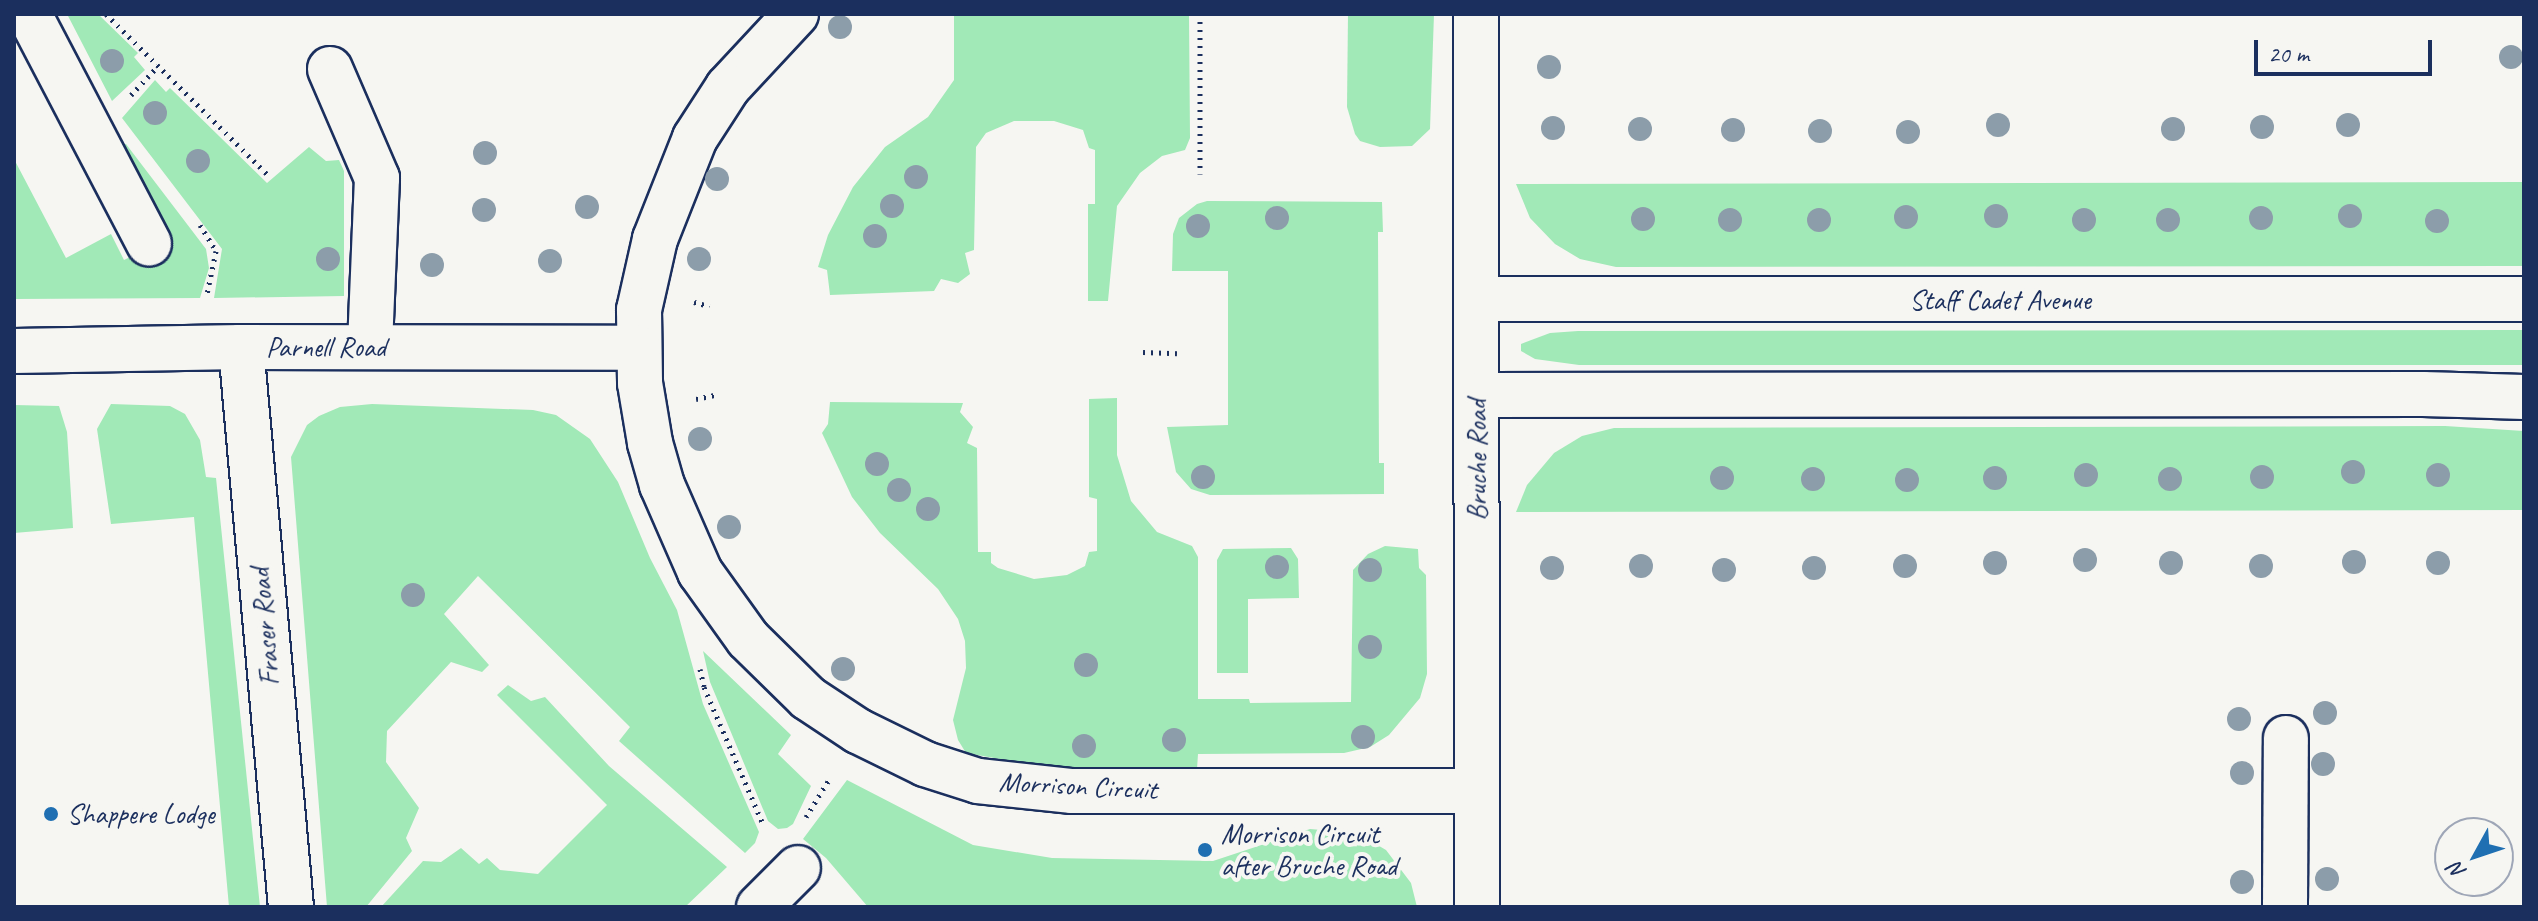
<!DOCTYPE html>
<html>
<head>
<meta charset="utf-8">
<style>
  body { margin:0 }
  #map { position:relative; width:2538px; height:921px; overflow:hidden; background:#f6f6f2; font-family:Caveat,sans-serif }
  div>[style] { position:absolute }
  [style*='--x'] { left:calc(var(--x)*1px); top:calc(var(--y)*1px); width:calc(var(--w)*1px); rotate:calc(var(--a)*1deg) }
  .green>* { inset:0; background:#a1e9b7 }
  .path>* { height:5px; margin-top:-2.5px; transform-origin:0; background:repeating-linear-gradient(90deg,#1b2f5e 0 2px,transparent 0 8px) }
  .roads { filter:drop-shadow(2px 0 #1b2f5e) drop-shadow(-2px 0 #1b2f5e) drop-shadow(0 2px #1b2f5e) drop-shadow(0 -2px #1b2f5e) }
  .minor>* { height:44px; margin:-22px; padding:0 22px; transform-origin:22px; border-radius:22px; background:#f6f6f2 }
  .trees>* { width:24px; height:24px; margin:-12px; border-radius:50%; background:#8c9daa }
  .dots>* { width:22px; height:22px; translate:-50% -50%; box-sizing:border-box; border:4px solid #f6f6f2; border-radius:50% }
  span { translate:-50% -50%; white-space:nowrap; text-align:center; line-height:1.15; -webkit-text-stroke:8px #f6f6f2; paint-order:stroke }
  .street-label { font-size:28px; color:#1b2f5e }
  .poi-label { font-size:28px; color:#1b2f5e }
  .left { translate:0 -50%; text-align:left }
  .frame { position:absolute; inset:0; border:16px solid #1b2f5e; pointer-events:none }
  .north { position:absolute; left:2434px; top:817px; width:80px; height:80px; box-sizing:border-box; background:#f6f6f2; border:2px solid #9ea6b7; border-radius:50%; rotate:230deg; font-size:22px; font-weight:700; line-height:32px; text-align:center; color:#1b2f5e }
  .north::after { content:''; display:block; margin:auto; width:28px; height:36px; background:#1f6fb2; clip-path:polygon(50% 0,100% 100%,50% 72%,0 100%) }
  .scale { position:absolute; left:2254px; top:40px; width:178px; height:36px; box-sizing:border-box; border:4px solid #1b2f5e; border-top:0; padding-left:10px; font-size:24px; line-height:28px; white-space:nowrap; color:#1b2f5e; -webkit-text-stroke:6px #f6f6f2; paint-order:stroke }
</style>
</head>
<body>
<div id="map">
  <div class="green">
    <div style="clip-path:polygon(67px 14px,98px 14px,138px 53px,134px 57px,145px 70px,112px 101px)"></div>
    <div style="clip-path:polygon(954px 14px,1189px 14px,1190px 138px,1185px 150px,1162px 156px,1140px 173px,1117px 206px,1108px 301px,1088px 301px,1088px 204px,1095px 204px,1095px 150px,1089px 148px,1083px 130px,1054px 121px,1014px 121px,986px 133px,976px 147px,974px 250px,965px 253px,970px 274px,958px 283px,941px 279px,934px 291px,830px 295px,827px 270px,818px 267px,828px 235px,853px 187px,885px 147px,928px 117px,954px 80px)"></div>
    <div style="clip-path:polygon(1348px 14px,1434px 14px,1430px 129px,1412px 146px,1380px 147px,1360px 141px,1355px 134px,1347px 107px)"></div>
    <div style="clip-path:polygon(155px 80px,166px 92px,170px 88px,267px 183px,309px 147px,326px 161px,339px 160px,344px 171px,344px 296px,214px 298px,222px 249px,122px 118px)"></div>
    <div style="clip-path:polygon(126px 144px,206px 249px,209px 268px,200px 298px,14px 299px,14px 159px,66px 258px,111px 234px,124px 260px,169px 238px,122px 145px)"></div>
    <div style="clip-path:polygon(2524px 182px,2524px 266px,2510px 266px,1616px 267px,1580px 259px,1555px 244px,1530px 218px,1516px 184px)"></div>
    <div style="clip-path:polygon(1207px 201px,1382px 202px,1383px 232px,1378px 232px,1379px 463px,1384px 463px,1384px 494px,1210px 495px,1191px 489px,1176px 472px,1167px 427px,1228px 425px,1228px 271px,1172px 271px,1173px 234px,1179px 218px,1197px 204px)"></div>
    <div style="clip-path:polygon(2524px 330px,2524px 365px,1579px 365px,1535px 359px,1521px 351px,1521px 344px,1550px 333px,1578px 331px)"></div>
    <div style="clip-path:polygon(1117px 398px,1117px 455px,1131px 501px,1157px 532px,1192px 546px,1198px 557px,1198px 699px,1249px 699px,1250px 703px,1351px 702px,1353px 570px,1368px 554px,1385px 546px,1418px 549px,1419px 568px,1426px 575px,1427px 674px,1420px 698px,1389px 735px,1370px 747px,1344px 753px,1198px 754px,1197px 769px,1050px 768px,966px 753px,958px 740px,953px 720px,966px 668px,965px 641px,958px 619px,938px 589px,880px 533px,852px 497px,822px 433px,828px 424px,830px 402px,963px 403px,960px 412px,973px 427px,967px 443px,977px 448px,978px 552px,991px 552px,991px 563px,998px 568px,1034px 579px,1067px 575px,1085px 566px,1089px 552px,1097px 551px,1097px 499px,1089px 497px,1089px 399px)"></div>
    <div style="clip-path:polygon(111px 404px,170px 406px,185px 414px,200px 440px,206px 477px,216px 478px,260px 907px,229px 907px,194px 517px,111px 524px,97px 429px)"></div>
    <div style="clip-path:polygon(372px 404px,533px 410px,556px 415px,590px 439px,618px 482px,650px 558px,677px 610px,703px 704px,759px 832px,755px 843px,745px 853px,619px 741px,630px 727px,478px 576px,444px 614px,489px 665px,482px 672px,451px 662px,387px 731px,386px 762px,419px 808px,406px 838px,412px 851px,366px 907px,327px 907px,291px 457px,307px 425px,319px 416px,340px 407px)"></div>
    <div style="clip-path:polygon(14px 405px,59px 406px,67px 432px,73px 528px,14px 533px)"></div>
    <div style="clip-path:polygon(2445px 426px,2524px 431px,2524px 510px,1516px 512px,1527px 485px,1554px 453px,1582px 436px,1614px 428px)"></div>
    <div style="clip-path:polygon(1291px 548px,1298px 559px,1299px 598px,1248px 599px,1248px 673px,1217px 673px,1217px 560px,1223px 549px)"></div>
    <div style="clip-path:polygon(703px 651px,791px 735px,778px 754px,811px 786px,793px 824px,787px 828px,778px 829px,768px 821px,710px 682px)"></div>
    <div style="clip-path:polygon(508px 685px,531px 701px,545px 697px,609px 766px,727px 867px,685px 907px,381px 907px,423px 861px,441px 862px,461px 848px,479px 864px,487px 858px,500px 870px,538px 874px,607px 805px,497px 695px)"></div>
    <div style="clip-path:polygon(847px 780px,973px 845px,1052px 858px,1213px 861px,1310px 829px,1357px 833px,1386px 850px,1411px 883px,1417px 907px,868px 907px,826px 858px,803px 839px)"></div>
  </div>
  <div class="path">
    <div style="--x:106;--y:14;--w:228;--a:44.8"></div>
    <div style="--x:1200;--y:14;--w:160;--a:90"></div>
    <div style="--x:131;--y:95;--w:40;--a:-47"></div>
    <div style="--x:200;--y:225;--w:31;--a:58"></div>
    <div style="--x:216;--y:251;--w:44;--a:101.8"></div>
    <div style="--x:694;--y:302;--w:16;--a:15"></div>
    <div style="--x:1143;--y:352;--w:34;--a:2"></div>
    <div style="--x:696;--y:399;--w:19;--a:-12"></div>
    <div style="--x:700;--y:669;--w:18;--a:77"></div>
    <div style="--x:704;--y:687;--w:151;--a:66.7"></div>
    <div style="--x:806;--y:817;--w:46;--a:-58.4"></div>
  </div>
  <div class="roads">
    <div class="minor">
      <div style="--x:29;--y:14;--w:259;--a:62.4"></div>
      <div style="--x:796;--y:14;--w:100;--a:133"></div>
      <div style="--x:728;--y:87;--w:61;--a:122.9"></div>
      <div style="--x:695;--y:138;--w:109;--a:111.6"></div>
      <div style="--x:655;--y:239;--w:73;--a:102.7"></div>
      <div style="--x:639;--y:310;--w:73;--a:89.2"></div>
      <div style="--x:640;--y:383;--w:61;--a:80.5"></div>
      <div style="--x:650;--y:443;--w:44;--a:74.1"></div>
      <div style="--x:662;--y:485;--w:95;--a:66.4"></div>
      <div style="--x:700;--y:572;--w:82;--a:54.4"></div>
      <div style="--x:748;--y:639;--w:84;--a:44.5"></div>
      <div style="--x:808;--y:698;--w:60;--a:33.4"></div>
      <div style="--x:858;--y:731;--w:75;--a:26.2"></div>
      <div style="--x:925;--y:764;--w:56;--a:17.8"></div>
      <div style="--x:978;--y:781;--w:95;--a:6.1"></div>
      <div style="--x:1072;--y:791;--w:405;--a:0"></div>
      <div style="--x:1476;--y:14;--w:893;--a:89.94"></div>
      <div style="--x:330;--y:69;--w:119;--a:66.7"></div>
      <div style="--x:377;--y:178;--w:169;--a:92.4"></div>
      <div style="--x:1477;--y:299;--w:1047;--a:0"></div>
      <div style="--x:241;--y:347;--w:562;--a:84.9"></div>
      <div style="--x:14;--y:351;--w:227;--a:-1"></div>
      <div style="--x:241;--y:347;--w:397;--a:0.1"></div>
      <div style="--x:1478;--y:395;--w:945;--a:-0.06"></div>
      <div style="--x:2423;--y:394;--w:101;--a:1.7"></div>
      <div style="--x:759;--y:907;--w:55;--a:-45"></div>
      <div style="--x:2285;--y:907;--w:169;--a:-89.7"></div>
    </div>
  </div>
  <div class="trees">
    <div style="left:840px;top:27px"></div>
    <div style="left:2511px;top:57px"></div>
    <div style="left:112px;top:61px"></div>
    <div style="left:1549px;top:67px"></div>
    <div style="left:155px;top:113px"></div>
    <div style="left:1998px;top:125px"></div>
    <div style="left:2348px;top:125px"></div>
    <div style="left:2262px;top:127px"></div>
    <div style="left:1553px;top:128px"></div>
    <div style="left:1640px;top:129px"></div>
    <div style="left:2173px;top:129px"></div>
    <div style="left:1733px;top:130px"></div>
    <div style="left:1820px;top:131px"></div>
    <div style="left:1908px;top:132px"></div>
    <div style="left:485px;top:153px"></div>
    <div style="left:198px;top:161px"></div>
    <div style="left:916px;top:177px"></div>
    <div style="left:717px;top:179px"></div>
    <div style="left:892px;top:206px"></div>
    <div style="left:587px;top:207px"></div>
    <div style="left:484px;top:210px"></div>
    <div style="left:1996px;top:216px"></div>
    <div style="left:2350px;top:216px"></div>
    <div style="left:1906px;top:217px"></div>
    <div style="left:1277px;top:218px"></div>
    <div style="left:2261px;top:218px"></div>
    <div style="left:1643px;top:219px"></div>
    <div style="left:1730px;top:220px"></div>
    <div style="left:1819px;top:220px"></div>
    <div style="left:2084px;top:220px"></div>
    <div style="left:2168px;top:220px"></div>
    <div style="left:2437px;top:221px"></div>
    <div style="left:1198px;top:226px"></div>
    <div style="left:875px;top:236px"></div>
    <div style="left:328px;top:259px"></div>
    <div style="left:699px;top:259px"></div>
    <div style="left:550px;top:261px"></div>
    <div style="left:432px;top:265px"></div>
    <div style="left:700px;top:439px"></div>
    <div style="left:877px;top:464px"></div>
    <div style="left:2353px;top:472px"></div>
    <div style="left:2086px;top:475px"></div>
    <div style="left:2438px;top:475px"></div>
    <div style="left:1203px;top:477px"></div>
    <div style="left:2262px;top:477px"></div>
    <div style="left:1722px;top:478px"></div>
    <div style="left:1995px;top:478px"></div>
    <div style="left:1813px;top:479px"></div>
    <div style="left:2170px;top:479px"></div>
    <div style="left:1907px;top:480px"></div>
    <div style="left:899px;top:490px"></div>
    <div style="left:928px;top:509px"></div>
    <div style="left:729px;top:527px"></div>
    <div style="left:2085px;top:560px"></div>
    <div style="left:2354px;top:562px"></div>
    <div style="left:1995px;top:563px"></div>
    <div style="left:2171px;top:563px"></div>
    <div style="left:2438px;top:563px"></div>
    <div style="left:1641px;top:566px"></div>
    <div style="left:1905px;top:566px"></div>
    <div style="left:2261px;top:566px"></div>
    <div style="left:1277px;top:567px"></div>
    <div style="left:1552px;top:568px"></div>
    <div style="left:1814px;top:568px"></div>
    <div style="left:1370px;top:570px"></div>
    <div style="left:1724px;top:570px"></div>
    <div style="left:413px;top:595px"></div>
    <div style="left:1370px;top:647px"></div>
    <div style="left:1086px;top:665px"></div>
    <div style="left:843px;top:669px"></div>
    <div style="left:2325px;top:713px"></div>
    <div style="left:2239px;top:719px"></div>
    <div style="left:1363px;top:737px"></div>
    <div style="left:1174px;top:740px"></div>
    <div style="left:1084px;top:746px"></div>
    <div style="left:2323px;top:764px"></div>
    <div style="left:2242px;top:773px"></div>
    <div style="left:2327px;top:879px"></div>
    <div style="left:2242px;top:882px"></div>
  </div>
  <div class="dots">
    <div style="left:51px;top:814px;background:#1f6fb2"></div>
    <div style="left:1205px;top:850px;background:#1f6fb2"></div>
  </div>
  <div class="street-label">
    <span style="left:2000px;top:300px">Staff Cadet Avenue</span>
    <span style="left:326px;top:347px">Parnell Road</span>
    <span style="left:1477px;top:460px;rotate:-90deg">Bruche Road</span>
    <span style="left:265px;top:627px;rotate:-95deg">Fraser Road</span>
    <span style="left:1078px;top:786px;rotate:3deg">Morrison Circuit</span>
  </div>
  <div class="poi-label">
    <span class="left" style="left:67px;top:814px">Shappere Lodge</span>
    <span class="left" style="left:1221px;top:850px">Morrison Circuit<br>after Bruche Road</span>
  </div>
  <div class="frame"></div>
  <div class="north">N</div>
  <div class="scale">20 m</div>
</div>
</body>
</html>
